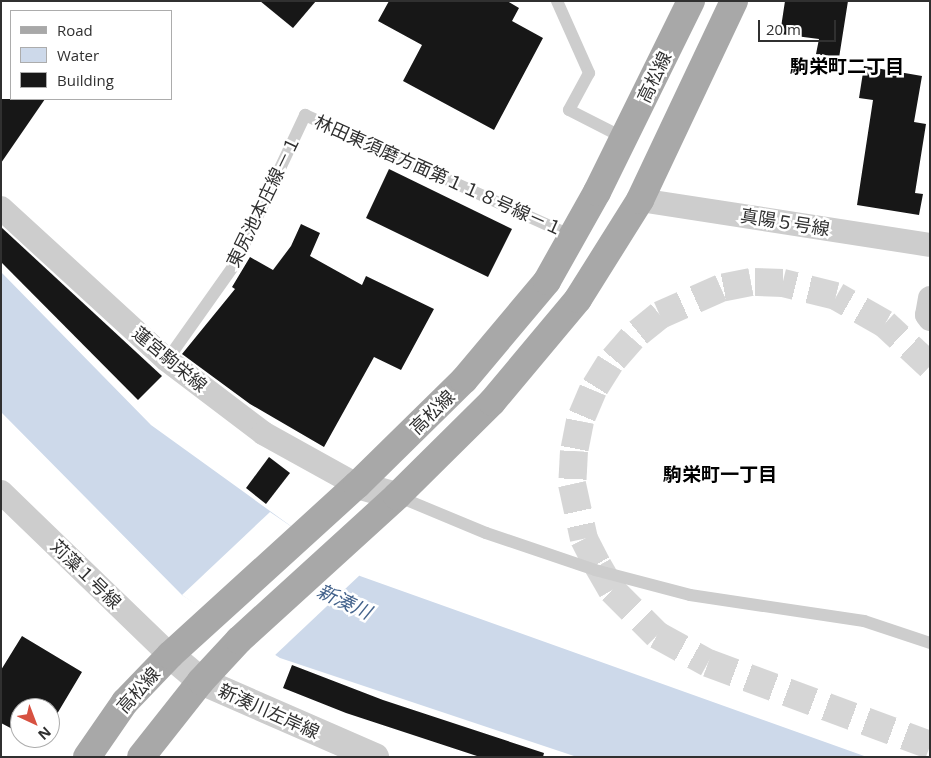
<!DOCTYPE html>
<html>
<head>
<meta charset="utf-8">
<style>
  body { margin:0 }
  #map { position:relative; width:931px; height:758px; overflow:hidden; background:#fff; font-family:"Open Sans","Noto Sans JP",sans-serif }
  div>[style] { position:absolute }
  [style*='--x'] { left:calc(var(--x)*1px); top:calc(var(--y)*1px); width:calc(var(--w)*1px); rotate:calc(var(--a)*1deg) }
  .water>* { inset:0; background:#cdd9ea }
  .pier>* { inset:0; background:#fff }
  .building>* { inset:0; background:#171717 }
  .motorway-tunnel>* { height:28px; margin-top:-14px; transform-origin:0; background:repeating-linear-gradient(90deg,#d6d6d6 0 28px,transparent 0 42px) }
  .service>* { height:12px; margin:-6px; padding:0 6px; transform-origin:6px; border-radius:6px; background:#cdcdcd }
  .minor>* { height:24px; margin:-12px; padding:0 12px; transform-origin:12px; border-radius:12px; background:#cdcdcd }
  .tertiary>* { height:28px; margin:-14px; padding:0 14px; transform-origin:14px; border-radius:14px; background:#cdcdcd }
  .primary>* { height:28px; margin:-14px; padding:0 14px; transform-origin:14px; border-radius:14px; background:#a8a8a8 }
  span { translate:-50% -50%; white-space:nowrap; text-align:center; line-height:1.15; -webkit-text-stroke:5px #fff; paint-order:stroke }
  .street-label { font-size:18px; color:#303030 }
  .neighbourhood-label { font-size:19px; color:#000; font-weight:700 }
  .water-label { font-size:19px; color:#44638c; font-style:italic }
  .frame { position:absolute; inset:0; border:2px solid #303030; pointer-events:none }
  .legend { position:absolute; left:10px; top:10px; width:162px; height:90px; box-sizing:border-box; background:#fff; border:1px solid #acacac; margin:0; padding:6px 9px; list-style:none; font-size:15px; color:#303030 }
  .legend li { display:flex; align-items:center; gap:10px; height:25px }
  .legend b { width:25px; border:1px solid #acacac }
  .north { position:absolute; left:10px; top:698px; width:50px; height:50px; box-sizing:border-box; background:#fff; border:1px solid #acacac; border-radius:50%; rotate:137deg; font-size:14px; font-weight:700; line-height:20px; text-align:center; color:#303030 }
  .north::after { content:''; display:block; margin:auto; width:18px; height:22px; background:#d75141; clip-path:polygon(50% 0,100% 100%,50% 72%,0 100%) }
  .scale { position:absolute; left:758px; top:20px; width:78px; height:22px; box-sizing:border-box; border:2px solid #303030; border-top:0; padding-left:6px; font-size:15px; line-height:18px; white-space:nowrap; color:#303030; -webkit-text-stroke:4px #fff; paint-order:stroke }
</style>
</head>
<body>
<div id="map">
  <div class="water">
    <div style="clip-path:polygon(1px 272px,151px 425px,360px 576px,867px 757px,577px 757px,280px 658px,182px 595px,1px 412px)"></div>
  </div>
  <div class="pier">
    <div style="clip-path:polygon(270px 512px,361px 574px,273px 657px,182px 595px)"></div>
  </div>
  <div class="building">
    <div style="clip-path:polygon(260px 1px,316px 1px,293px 28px)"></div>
    <div style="clip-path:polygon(389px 1px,507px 1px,519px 8px,512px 21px,543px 38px,494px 130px,403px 81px,422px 45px,378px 21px)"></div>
    <div style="clip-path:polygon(785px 1px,848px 1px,839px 58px,816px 54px,819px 39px,780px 34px)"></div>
    <div style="clip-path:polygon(864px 66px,922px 76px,914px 122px,926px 124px,915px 193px,923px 194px,919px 215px,857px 205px,873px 100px,859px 98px)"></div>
    <div style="clip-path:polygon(1px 99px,45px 99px,1px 163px)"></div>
    <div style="clip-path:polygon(389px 169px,512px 229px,488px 277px,366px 218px)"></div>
    <div style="clip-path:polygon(301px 224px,320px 233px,310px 256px,362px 285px,366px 276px,434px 309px,401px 370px,374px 357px,324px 447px,250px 404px,182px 354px,235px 289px,232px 287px,250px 257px,273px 270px,291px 246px)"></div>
    <div style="clip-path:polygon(1px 227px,162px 376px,138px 400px,1px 262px)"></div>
    <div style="clip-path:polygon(269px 457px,290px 473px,266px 504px,246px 488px)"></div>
    <div style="clip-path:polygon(22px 636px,82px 672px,51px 724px,54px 726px,50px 734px,50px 708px,20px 708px,20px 733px,1px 723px,1px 670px)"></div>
    <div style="clip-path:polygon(292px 665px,383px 700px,544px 753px,543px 757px,480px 757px,346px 713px,283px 688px)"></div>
    <div style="clip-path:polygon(29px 738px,48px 738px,44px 746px)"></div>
  </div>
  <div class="motorway-tunnel">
    <div style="--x:930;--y:366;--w:62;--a:-137"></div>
    <div style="--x:885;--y:324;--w:56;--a:-150.3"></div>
    <div style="--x:836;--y:296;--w:55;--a:-166.2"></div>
    <div style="--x:783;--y:283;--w:32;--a:-178"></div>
    <div style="--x:751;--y:282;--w:31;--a:169"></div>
    <div style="--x:721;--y:288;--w:67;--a:156.1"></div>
    <div style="--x:660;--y:315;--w:36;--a:141"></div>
    <div style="--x:632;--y:338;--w:33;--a:131"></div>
    <div style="--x:610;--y:363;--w:32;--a:122"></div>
    <div style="--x:593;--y:390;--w:34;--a:113"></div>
    <div style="--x:580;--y:421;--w:31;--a:101"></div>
    <div style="--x:574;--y:451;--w:33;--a:93"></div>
    <div style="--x:572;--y:484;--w:56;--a:77.7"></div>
    <div style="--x:584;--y:539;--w:30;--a:63"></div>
    <div style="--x:598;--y:566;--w:28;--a:60"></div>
    <div style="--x:612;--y:590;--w:64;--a:45"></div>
    <div style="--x:657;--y:635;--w:58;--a:28.8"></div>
    <div style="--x:708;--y:663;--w:237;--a:20.3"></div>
  </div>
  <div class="service">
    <div style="--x:557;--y:1;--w:79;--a:66"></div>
    <div style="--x:589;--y:73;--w:42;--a:118.4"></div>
    <div style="--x:569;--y:110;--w:62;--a:27"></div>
    <div style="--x:167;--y:360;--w:118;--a:-54.7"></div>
    <div style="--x:235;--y:264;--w:165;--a:-64.8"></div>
    <div style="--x:305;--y:115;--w:293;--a:24.4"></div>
    <div style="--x:397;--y:496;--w:96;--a:22.6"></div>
    <div style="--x:486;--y:533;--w:115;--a:18.7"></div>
    <div style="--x:595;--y:570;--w:98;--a:14.7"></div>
    <div style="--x:690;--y:595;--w:176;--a:8.5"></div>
    <div style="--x:864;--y:621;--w:70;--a:18.4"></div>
  </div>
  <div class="minor">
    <div style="--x:640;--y:200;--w:293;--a:8.8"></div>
    <div style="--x:1;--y:208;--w:225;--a:42.5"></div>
    <div style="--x:167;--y:360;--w:121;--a:37.2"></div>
    <div style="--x:263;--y:433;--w:107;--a:29"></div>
    <div style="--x:930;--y:298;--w:17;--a:100"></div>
    <div style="--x:927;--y:315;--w:5;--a:53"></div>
    <div style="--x:1;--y:492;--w:235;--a:44"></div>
  </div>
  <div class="tertiary">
    <div style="--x:357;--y:485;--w:41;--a:15.4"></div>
    <div style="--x:170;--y:655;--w:40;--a:40"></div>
    <div style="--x:201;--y:681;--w:190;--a:23.6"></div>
  </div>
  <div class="primary">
    <div style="--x:87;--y:757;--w:67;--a:-55.4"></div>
    <div style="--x:125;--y:702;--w:65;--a:-46.2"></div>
    <div style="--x:170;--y:655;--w:253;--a:-42.3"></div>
    <div style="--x:357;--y:485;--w:150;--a:-44.5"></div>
    <div style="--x:464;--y:380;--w:129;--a:-50"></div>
    <div style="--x:547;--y:281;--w:102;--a:-60.7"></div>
    <div style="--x:597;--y:192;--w:213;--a:-63.8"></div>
    <div style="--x:141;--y:757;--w:97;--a:-51.7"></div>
    <div style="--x:201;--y:681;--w:56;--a:-47.2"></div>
    <div style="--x:239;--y:640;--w:214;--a:-42.3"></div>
    <div style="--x:397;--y:496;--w:134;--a:-44.7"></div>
    <div style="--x:492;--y:402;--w:134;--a:-50.1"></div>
    <div style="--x:578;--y:299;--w:117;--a:-57.9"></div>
    <div style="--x:640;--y:200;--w:220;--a:-64.7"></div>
  </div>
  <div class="street-label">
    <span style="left:654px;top:77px;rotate:-64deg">高松線</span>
    <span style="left:439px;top:175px;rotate:24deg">林田東須磨方面第１１８号線－１</span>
    <span style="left:263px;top:201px;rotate:-64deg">東尻池本庄線－１</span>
    <span style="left:785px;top:222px;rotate:9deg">真陽５号線</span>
    <span style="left:170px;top:359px;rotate:40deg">蓮宮駒栄線</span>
    <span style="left:432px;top:412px;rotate:-44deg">高松線</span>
    <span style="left:86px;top:574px;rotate:44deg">苅藻１号線</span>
    <span style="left:138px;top:690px;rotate:-48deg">高松線</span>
    <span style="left:269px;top:711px;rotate:24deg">新湊川左岸線</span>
  </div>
  <div class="neighbourhood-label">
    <span style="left:847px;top:67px">駒栄町二丁目</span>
    <span style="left:720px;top:475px">駒栄町一丁目</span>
  </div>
  <div class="water-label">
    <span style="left:344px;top:602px;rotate:25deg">新湊川</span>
  </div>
  <div class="frame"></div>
  <ul class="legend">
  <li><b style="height:6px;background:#a8a8a8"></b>Road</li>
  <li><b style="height:14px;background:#cdd9ea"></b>Water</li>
  <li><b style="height:14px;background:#171717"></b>Building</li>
  </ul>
  <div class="north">N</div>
  <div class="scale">20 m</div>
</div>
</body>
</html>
